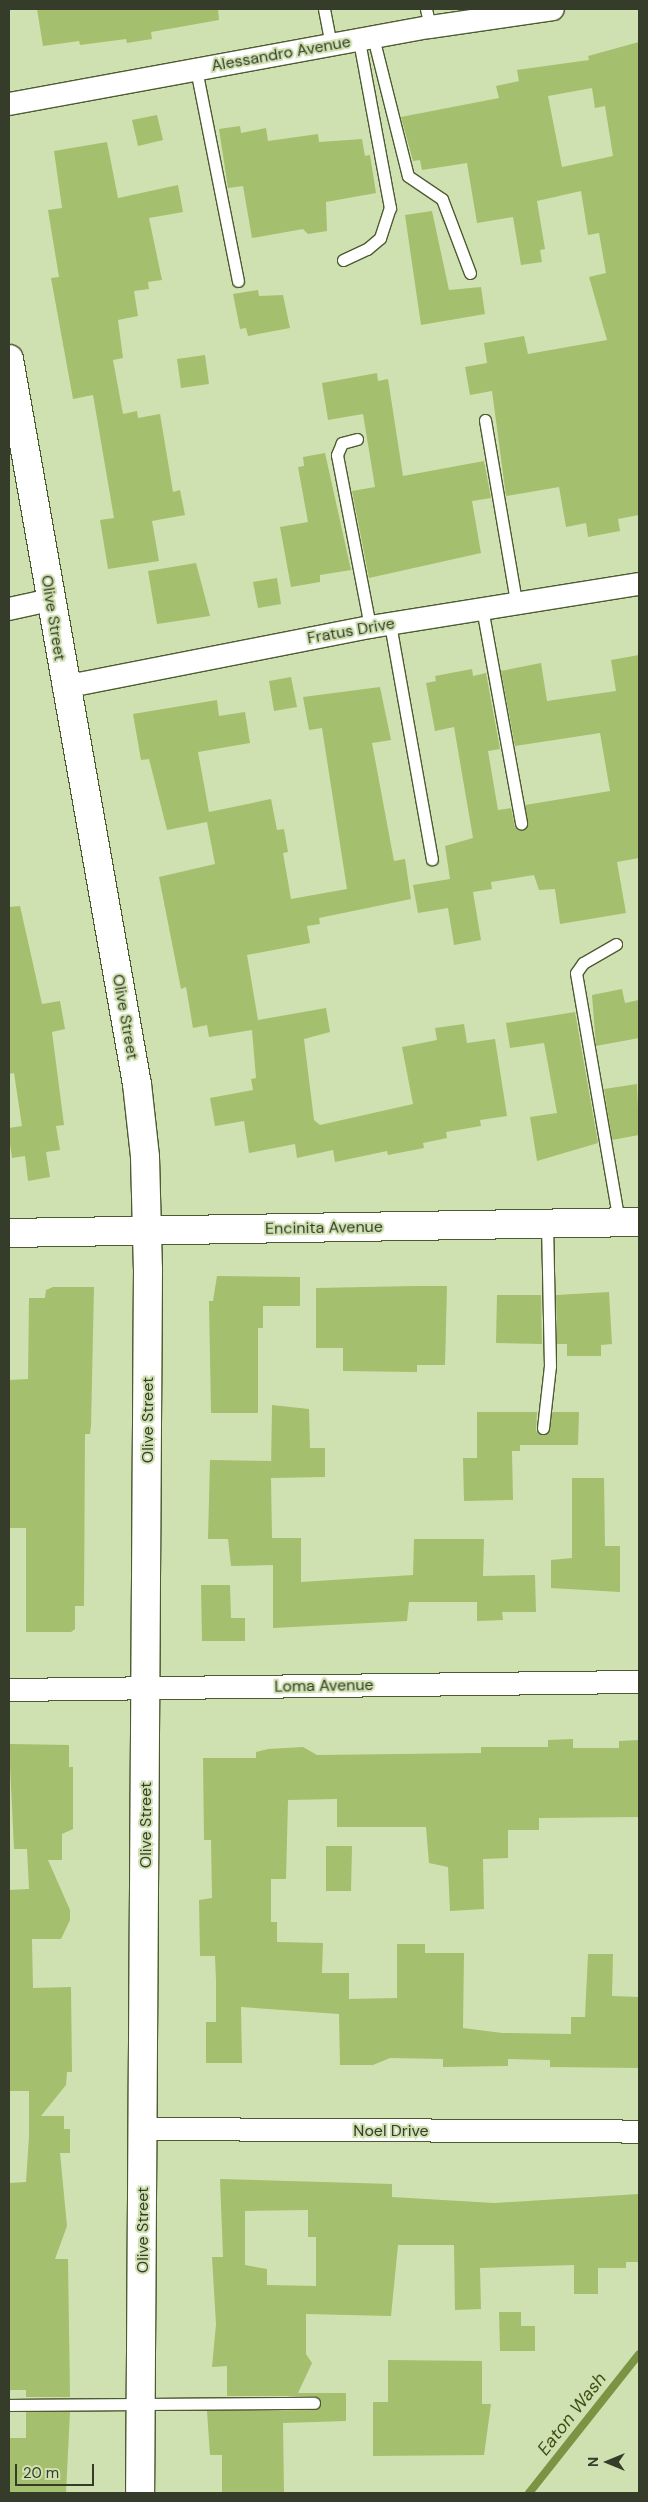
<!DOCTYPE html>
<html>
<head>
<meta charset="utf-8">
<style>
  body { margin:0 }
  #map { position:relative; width:648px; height:2502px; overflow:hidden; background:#cfe1b0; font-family:"DM Sans",sans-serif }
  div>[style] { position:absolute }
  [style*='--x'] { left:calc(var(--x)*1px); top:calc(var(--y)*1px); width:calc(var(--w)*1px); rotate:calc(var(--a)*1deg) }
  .stream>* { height:8px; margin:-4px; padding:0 4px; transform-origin:4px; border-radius:4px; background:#7b9444 }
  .building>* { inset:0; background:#a4bf6d }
  .roads { filter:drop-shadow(1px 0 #4d5b31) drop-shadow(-1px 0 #4d5b31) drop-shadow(0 1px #4d5b31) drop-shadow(0 -1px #4d5b31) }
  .service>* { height:11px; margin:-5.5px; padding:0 5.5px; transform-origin:5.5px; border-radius:5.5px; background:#fff }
  .minor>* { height:22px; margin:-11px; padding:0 11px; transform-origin:11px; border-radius:11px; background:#fff }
  .tertiary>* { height:28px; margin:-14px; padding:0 14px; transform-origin:14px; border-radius:14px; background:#fff }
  span { translate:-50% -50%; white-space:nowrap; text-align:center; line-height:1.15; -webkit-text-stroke:4px #cfe1b0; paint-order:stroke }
  .street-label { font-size:16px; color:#353c29 }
  .water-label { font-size:18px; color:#405117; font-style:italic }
  .frame { position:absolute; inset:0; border:10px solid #353c29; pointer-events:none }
  .north { position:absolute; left:583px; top:2437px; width:50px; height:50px; -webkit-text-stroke:4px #cfe1b0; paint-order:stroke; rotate:270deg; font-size:14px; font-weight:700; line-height:20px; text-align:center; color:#353c29 }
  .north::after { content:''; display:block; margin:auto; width:18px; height:22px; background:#353c29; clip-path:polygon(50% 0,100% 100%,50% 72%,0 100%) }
  .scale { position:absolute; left:15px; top:2464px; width:79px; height:22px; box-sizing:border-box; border:2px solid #353c29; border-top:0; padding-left:6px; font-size:15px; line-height:18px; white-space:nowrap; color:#353c29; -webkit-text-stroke:4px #cfe1b0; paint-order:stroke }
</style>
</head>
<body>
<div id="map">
  <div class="stream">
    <div style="--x:529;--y:2493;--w:177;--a:-51.6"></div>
  </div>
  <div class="building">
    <div style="clip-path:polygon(37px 9px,218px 9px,219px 20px,151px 32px,152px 39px,127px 43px,126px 39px,80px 45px,79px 41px,43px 46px)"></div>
    <div style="clip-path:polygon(evenodd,639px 42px,639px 515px,618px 519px,620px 531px,588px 537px,586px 523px,566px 527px,559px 487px,506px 496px,492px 391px,470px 395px,465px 367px,487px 363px,484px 343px,524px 336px,528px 354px,607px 340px,589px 277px,606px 273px,599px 233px,588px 235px,581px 191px,537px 201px,545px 249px,540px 250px,542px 262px,521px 265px,513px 217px,477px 223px,467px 163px,422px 170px,420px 160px,413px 161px,401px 117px,499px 98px,496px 86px,519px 81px,517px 70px,589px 60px,588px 56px,639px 42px,592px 88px,595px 108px,605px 106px,613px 156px,562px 167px,548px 96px,592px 88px)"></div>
    <div style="clip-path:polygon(157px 115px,163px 140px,138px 146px,132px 120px)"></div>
    <div style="clip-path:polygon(240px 126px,241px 133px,266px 128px,268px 141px,318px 134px,319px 142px,362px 139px,365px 156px,370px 155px,376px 193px,326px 202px,327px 231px,308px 234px,303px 229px,252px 238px,243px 186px,228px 188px,219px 129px)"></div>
    <div style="clip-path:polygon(107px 142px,118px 198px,178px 185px,183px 212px,149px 218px,162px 280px,148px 282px,149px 289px,134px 291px,138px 316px,118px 320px,123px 358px,113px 360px,123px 414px,137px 411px,138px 418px,160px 414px,173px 492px,180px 490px,185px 515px,152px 521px,159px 561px,108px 569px,100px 520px,114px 518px,93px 395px,73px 399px,51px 278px,59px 277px,48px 210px,62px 208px,54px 151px)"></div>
    <div style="clip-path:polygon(432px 211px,449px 290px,481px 287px,485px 314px,421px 325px,405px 215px)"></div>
    <div style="clip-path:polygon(258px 290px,259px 296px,283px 295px,290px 328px,248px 336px,246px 328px,240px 329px,233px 294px)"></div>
    <div style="clip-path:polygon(205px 355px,209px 384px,181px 388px,177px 359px)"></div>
    <div style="clip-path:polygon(377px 373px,378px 381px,388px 379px,403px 476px,484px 461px,491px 498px,472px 501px,481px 553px,369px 578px,352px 491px,375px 487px,363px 414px,328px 420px,322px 383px)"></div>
    <div style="clip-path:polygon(325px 453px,351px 570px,320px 575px,320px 582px,291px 587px,280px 527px,308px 522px,298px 467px,304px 466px,303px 457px)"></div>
    <div style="clip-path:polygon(196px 563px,210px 616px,157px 624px,148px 571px)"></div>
    <div style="clip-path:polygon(277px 578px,281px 604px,258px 608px,253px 582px)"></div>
    <div style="clip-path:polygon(639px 655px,639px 858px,617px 862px,626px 913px,560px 924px,555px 889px,539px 890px,534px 875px,491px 882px,492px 889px,473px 892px,481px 940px,454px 945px,448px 908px,418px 913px,413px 885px,450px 879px,445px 846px,473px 838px,454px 727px,435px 731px,426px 683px,436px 681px,435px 676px,472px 669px,473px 676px,486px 673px,500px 749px,488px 751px,498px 810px,511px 808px,515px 827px,522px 830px,528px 825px,525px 805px,610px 791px,600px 733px,515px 746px,501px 671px,541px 663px,547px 701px,616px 691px,611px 660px)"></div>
    <div style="clip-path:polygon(291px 677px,297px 707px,274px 711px,269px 681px)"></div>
    <div style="clip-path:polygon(380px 687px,391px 740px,372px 743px,394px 861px,405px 859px,411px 899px,319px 918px,320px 924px,307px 926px,310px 943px,247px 955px,258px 1020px,326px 1008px,330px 1032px,304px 1039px,314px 1120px,320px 1125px,413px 1104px,402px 1047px,437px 1040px,435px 1028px,464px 1024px,467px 1043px,495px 1039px,507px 1116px,480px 1120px,481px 1126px,446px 1132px,447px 1138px,423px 1143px,424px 1148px,388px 1155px,387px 1151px,335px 1162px,333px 1150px,297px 1158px,295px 1144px,249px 1153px,244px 1121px,215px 1126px,210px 1098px,253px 1090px,251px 1079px,256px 1078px,252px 1030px,209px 1037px,207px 1025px,193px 1028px,186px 987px,181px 989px,159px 877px,215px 864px,207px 822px,167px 830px,149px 759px,141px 760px,133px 714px,217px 700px,219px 716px,245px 712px,250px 743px,198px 752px,209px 812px,271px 799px,277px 830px,284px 829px,288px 852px,283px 853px,291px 899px,347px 889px,322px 728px,309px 730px,303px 697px)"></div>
    <div style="clip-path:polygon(20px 906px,42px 1004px,60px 1001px,65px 1029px,52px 1032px,64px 1125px,56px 1126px,60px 1150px,46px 1152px,50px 1177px,28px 1181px,25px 1156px,12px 1158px,9px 1137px,9px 1128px,22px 1126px,14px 1073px,9px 1074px,9px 907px)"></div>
    <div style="clip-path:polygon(622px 989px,625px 1003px,639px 1000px,639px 1038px,596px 1046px,592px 995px)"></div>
    <div style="clip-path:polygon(575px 1012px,598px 1143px,537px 1161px,530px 1117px,557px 1113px,544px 1043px,510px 1048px,506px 1023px)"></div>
    <div style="clip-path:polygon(637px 1084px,639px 1135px,612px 1140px,604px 1089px)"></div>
    <div style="clip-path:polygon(217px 1276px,300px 1277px,300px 1306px,263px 1306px,263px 1328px,258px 1328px,258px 1413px,211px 1413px,209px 1301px,213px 1301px)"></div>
    <div style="clip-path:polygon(415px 1286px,447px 1286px,445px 1365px,417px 1365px,417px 1372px,343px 1371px,343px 1348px,316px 1348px,316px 1288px)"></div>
    <div style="clip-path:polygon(53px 1287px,94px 1287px,91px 1426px,90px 1434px,85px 1434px,84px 1606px,75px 1606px,75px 1629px,71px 1632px,26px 1632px,26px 1528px,9px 1528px,9px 1380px,28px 1379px,29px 1298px,45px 1298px,46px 1290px)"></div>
    <div style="clip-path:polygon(609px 1292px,612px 1344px,601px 1345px,601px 1356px,567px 1356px,567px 1344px,557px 1344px,556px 1295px)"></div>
    <div style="clip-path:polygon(497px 1295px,541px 1295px,542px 1344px,496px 1343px)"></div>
    <div style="clip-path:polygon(272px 1405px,309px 1409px,310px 1448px,325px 1448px,325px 1477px,271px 1478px,272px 1538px,301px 1538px,301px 1582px,413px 1575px,414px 1539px,484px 1539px,483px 1576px,535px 1575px,536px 1612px,502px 1612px,503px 1620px,477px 1621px,477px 1602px,409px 1602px,407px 1621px,273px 1628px,273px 1565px,231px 1566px,228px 1539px,208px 1539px,210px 1460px,271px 1461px,271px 1470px)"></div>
    <div style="clip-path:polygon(477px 1412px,537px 1412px,536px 1431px,543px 1435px,549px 1432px,552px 1412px,579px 1412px,578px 1445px,520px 1445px,520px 1451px,512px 1451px,513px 1500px,464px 1501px,463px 1458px,477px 1458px)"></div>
    <div style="clip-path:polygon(572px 1478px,604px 1478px,605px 1546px,620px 1546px,620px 1592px,551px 1588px,551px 1560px,572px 1558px)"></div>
    <div style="clip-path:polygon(201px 1585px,230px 1585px,231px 1618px,245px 1618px,245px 1641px,202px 1641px)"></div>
    <div style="clip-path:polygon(573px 1739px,573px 1748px,619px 1748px,619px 1741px,639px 1740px,639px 1817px,539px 1818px,539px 1830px,508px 1830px,508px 1858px,483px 1859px,484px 1909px,450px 1911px,448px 1867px,429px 1863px,426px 1827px,337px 1827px,337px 1799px,288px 1800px,286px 1879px,271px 1879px,271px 1922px,277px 1922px,277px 1942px,323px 1943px,322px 1973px,349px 1973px,349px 1999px,397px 1998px,397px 1944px,425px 1944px,425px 1953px,464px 1953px,463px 2028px,502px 2033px,571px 2034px,571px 2017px,585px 2017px,588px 1954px,613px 1954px,612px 1996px,639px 1997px,639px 2068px,550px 2067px,550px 2060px,508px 2059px,508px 2066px,443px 2067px,443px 2059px,390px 2058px,373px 2065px,340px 2065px,339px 2014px,241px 2007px,242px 2063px,206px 2063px,206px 2022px,216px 2022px,216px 1981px,215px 1956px,200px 1956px,199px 1900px,212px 1898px,211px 1840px,204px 1840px,203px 1758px,256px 1758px,256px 1752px,268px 1749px,303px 1747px,317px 1755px,481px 1753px,481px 1747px,548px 1747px,548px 1740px)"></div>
    <div style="clip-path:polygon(9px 1744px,69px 1745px,69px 1767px,73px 1767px,73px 1829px,62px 1834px,62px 1860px,48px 1860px,70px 1910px,70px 1920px,61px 1939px,32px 1939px,33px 1988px,71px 1987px,72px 2072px,67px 2072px,66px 2085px,41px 2116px,64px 2116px,64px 2129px,70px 2129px,70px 2153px,60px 2153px,67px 2226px,55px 2259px,68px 2259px,70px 2397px,26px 2397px,26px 2390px,9px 2390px,9px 2183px,26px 2182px,29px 2136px,29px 2091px,9px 2091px,9px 1890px,29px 1889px,27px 1849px,14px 1849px)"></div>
    <div style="clip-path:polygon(326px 1846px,352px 1846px,351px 1891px,326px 1891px)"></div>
    <div style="clip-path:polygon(evenodd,220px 2179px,392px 2184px,392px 2197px,494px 2203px,639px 2194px,639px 2262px,626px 2262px,626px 2268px,598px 2268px,598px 2294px,574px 2294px,574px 2265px,480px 2268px,481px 2309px,455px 2310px,454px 2245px,398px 2245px,391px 2316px,306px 2314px,306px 2354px,312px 2363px,298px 2393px,346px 2393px,346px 2421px,283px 2423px,284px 2493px,222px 2493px,222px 2455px,210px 2455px,207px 2411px,314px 2410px,321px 2402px,314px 2396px,227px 2396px,227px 2366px,212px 2367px,216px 2324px,212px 2257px,223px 2257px,220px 2179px,308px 2210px,308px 2237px,316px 2237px,316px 2286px,267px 2285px,267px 2269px,245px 2265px,245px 2211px,308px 2210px)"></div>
    <div style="clip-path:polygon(499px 2312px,521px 2312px,521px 2326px,535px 2326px,535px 2351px,500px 2351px)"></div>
    <div style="clip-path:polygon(388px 2360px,482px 2361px,482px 2404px,491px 2404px,484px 2455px,373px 2456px,373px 2402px,388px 2402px)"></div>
    <div style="clip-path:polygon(26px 2412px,70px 2412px,66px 2493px,9px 2493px,9px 2438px,26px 2438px)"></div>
  </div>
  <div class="roads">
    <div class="service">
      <div style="--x:324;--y:9;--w:37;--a:79"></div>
      <div style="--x:426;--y:9;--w:18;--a:77"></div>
      <div style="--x:373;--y:37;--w:143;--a:75.9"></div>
      <div style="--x:408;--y:176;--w:41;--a:34.1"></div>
      <div style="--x:442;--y:199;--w:79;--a:69.3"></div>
      <div style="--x:196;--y:69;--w:216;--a:78.8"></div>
      <div style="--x:343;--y:260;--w:26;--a:-25"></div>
      <div style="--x:367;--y:249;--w:17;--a:-40"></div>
      <div style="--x:380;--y:238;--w:32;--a:-72"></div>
      <div style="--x:390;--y:208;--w:171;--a:-100.5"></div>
      <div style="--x:485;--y:420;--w:185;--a:80.3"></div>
      <div style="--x:357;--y:439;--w:16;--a:165"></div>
      <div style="--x:342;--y:443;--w:13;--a:113"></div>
      <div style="--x:337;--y:455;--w:175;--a:79.1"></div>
      <div style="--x:482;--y:608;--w:219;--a:79.7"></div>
      <div style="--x:390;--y:624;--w:239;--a:79.9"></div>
      <div style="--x:616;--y:944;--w:38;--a:150"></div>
      <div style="--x:583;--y:963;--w:12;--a:125"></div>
      <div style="--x:576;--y:973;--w:254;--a:80.2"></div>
      <div style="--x:543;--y:1428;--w:62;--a:-83.6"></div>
      <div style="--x:550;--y:1366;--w:143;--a:-91.2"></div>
      <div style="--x:9;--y:2405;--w:305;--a:-0.4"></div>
    </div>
    <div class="minor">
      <div style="--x:9;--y:104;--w:428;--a:-10.4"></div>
      <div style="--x:430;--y:27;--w:124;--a:-8.3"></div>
      <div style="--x:9;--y:609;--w:42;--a:-12.4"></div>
      <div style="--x:64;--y:687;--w:312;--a:-11.1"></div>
      <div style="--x:370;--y:627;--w:272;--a:-9.1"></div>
      <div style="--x:9;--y:1690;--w:630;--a:-0.73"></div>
      <div style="--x:143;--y:2129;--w:496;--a:0.3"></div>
    </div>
    <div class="tertiary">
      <div style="--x:9;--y:359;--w:736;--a:79.99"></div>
      <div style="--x:137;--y:1084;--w:73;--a:83.7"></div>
      <div style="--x:145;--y:1157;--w:112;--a:88.5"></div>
      <div style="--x:148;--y:1269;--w:1224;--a:90.37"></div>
      <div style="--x:9;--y:1233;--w:630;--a:-1"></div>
    </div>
  </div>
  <div class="street-label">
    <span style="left:281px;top:54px;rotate:-10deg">Alessandro Avenue</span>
    <span style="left:53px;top:618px;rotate:81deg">Olive Street</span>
    <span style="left:351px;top:631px;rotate:-10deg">Fratus Drive</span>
    <span style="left:125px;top:1017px;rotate:80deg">Olive Street</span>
    <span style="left:324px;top:1228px;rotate:-1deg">Encinita Avenue</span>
    <span style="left:148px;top:1420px;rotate:-90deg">Olive Street</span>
    <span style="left:324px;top:1686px;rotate:-1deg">Loma Avenue</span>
    <span style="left:146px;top:1825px;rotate:-90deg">Olive Street</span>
    <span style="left:391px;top:2131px">Noel Drive</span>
    <span style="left:143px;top:2230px;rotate:-90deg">Olive Street</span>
  </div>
  <div class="water-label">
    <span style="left:572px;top:2414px;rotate:-52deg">Eaton Wash</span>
  </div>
  <div class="frame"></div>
  <div class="north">N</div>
  <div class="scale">20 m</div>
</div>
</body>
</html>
